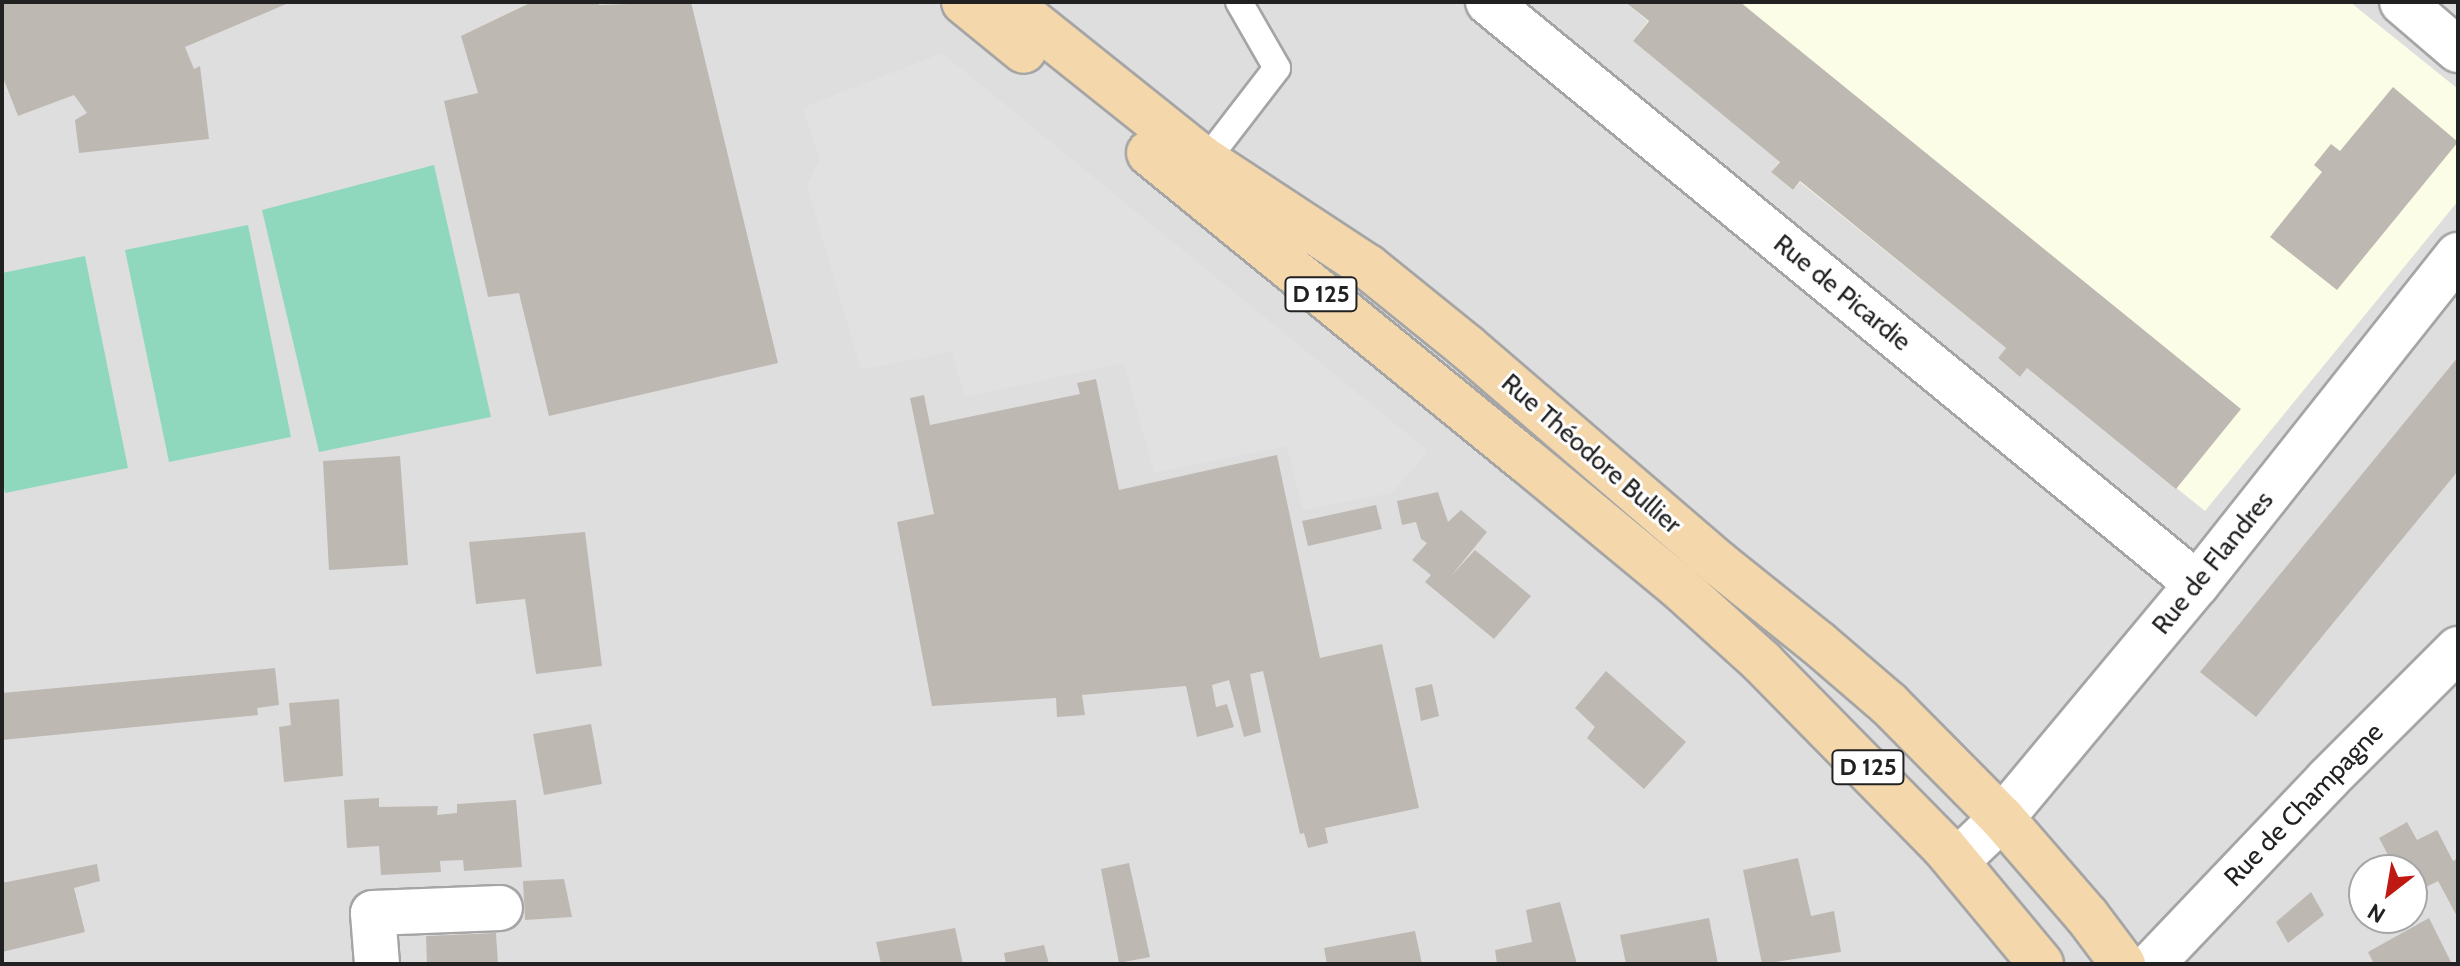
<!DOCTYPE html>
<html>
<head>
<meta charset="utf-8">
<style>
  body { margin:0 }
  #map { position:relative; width:2460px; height:966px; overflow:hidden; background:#f1eee9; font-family:Cabin,sans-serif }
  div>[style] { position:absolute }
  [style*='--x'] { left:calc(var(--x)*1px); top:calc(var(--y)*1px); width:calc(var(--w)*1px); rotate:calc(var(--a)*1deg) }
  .residential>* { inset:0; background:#dfdede }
  .education>* { inset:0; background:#fcfde6 }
  .pitch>* { inset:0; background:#8fd8be }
  .parking>* { inset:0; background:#e1e1e1 }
  .building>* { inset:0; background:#beb8b2 }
  .roads { filter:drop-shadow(2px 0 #a5a5a5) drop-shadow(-2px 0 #a5a5a5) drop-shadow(0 2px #a5a5a5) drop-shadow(0 -2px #a5a5a5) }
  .lane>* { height:26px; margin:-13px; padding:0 13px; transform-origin:13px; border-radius:13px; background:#fff }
  .street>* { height:44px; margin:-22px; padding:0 22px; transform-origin:22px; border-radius:22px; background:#fff }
  .primary>* { height:44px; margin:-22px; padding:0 22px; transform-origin:22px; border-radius:22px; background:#f4d7ab }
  span { translate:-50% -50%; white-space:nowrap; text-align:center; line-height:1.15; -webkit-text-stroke:6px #fff; paint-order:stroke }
  .shield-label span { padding:2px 6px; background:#fff; border:2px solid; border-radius:6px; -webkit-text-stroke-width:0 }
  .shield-label { font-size:24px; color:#212121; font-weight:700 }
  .street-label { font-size:26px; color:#212121 }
  .frame { position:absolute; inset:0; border:4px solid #212121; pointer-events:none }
  .north { position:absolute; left:2348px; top:854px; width:80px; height:80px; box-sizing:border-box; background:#fff; border:2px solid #a6a6a6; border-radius:50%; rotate:211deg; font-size:22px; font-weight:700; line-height:32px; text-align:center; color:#212121 }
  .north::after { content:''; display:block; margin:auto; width:28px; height:36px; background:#c01913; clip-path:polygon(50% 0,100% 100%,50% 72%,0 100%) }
</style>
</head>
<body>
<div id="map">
  <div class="residential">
    <div style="clip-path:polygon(evenodd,2px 2px,2458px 2px,2458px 964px,2px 964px,2px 2px,2364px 870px,2412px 870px,2412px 918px,2364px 918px,2364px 870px)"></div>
  </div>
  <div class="education">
    <div style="clip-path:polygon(1625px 2px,2350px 2px,2458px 89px,2458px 201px,2205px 511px,2027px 368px,2020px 377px,1998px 358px,2006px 348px,1800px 182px,1793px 190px,1771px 172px,1780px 161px,1633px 41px,1648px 21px)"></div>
  </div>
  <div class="pitch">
    <div style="clip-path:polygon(434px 165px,491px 417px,319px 452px,262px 210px)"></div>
    <div style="clip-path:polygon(248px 225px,291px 437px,169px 462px,125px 250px)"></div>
    <div style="clip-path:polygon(85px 256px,128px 468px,5px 493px,2px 478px,2px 273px)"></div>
  </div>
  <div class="parking">
    <div style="clip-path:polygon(942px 53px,1428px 451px,1392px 493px,1303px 510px,1287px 446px,1154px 473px,1124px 363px,965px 397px,952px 352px,861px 370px,807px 186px,820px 159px,802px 108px)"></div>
  </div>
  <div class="building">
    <div style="clip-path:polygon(2px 2px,291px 2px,185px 47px,194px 69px,200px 66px,209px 139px,79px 153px,75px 120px,87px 113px,74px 95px,18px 116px,2px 75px)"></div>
    <div style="clip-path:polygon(532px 2px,598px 2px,599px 5px,691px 2px,778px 363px,549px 416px,519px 293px,488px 297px,444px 101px,478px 93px,461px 36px)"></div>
    <div style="clip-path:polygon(1625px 2px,1740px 2px,2241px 409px,2176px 489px,2027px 368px,2020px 377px,1998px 358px,2006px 348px,1800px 181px,1793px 190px,1771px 172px,1780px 162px,1633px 41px,1649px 21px)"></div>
    <div style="clip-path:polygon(2393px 87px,2458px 142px,2337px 290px,2270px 237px,2322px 172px,2314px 165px,2331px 144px,2340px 151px)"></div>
    <div style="clip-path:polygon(2458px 357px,2458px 471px,2256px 717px,2200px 672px)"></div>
    <div style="clip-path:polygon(1096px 379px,1119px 490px,1277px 455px,1320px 658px,1382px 644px,1419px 808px,1325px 828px,1328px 843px,1308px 848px,1304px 833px,1300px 834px,1263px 671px,1250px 674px,1261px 732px,1244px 737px,1229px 680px,1212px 685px,1216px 707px,1227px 704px,1234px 727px,1197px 737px,1186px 686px,1082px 695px,1085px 715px,1057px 717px,1056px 698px,932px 706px,897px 522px,934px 514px,910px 398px,924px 395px,930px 425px,1080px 394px,1077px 383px)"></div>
    <div style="clip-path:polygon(400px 456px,408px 565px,329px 570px,323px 461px)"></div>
    <div style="clip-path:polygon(1438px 492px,1448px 522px,1461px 510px,1487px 532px,1451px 576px,1475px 550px,1531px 596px,1494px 639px,1425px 582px,1431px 575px,1412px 560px,1427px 543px,1421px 539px,1416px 522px,1402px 525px,1397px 501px)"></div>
    <div style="clip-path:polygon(1376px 505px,1382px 529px,1308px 546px,1302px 521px)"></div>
    <div style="clip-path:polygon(585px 532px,602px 666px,536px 674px,525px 599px,476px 604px,469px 542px)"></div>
    <div style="clip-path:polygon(275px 668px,279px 705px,257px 708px,258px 715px,2px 740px,2px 693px)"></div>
    <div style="clip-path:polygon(1606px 671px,1686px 742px,1644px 789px,1587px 738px,1595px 727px,1575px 708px)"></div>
    <div style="clip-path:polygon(1432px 684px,1439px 716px,1421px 721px,1415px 688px)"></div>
    <div style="clip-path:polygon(339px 699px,343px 776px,284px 782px,279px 727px,291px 725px,289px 703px)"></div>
    <div style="clip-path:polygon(591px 724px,602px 784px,544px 795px,533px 734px)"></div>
    <div style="clip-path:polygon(379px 798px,379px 807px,438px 806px,437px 815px,457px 813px,457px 804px,516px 800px,522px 867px,464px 871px,463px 860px,440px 861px,441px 872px,381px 875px,379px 846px,347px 848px,344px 800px)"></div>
    <div style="clip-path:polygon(2407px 822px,2417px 840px,2437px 830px,2453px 861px,2458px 858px,2458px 918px,2438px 881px,2412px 894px,2412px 870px,2396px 870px,2379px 838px)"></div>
    <div style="clip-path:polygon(1798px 858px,1811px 916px,1834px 911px,1841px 952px,1762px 964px,1743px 870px)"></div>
    <div style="clip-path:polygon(1129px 863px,1150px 957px,1119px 963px,1101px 869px)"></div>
    <div style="clip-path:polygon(97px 864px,100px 881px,74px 888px,85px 932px,2px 952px,2px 883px)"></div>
    <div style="clip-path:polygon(564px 879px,572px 917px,525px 920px,523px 881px)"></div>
    <div style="clip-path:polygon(2311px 892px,2324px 915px,2288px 943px,2276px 922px)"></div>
    <div style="clip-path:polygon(1560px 902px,1577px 964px,1497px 964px,1495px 950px,1532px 942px,1526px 910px)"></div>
    <div style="clip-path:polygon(1709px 918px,1718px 964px,1626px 964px,1620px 935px)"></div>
    <div style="clip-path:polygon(2429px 918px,2452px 964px,2374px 964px,2368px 952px)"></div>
    <div style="clip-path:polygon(955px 928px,963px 964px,881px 964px,876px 942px)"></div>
    <div style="clip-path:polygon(1415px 931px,1422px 964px,1327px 964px,1324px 948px)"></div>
    <div style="clip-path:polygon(496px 933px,498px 964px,427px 964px,426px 936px)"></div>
    <div style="clip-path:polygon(1044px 945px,1049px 964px,1006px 964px,1004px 953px)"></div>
  </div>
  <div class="roads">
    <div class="lane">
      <div style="--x:1197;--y:172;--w:131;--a:-52.4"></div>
      <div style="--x:1277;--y:68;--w:76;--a:-119.9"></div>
    </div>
    <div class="street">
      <div style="--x:1488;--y:2;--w:917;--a:39.38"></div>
      <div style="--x:2402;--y:2;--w:74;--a:40.6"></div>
      <div style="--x:1957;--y:861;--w:62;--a:-43.7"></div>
      <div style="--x:2002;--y:818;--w:305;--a:-50.2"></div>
      <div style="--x:2197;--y:584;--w:420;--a:-51.6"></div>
      <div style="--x:377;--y:964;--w:51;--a:-94.5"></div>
      <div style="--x:373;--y:913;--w:127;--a:-2.3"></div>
      <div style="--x:2152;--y:964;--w:255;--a:-46.4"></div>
      <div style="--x:2328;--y:779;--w:184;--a:-45"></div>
    </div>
    <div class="primary">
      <div style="--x:964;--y:2;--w:77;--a:39.2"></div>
      <div style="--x:1007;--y:2;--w:253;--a:38.6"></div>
      <div style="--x:1205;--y:160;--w:195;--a:33.3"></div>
      <div style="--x:1368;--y:267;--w:127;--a:38.9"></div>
      <div style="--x:1467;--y:347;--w:331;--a:40.7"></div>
      <div style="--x:1718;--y:563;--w:128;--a:38.7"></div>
      <div style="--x:1818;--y:643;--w:94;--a:40.7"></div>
      <div style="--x:1889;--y:704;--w:161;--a:45.3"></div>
      <div style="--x:2002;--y:818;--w:130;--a:49.1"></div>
      <div style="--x:2087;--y:916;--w:60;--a:53.1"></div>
      <div style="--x:1149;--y:153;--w:488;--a:39.2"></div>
      <div style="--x:1527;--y:461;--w:196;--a:39.6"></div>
      <div style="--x:1678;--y:586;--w:113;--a:42.1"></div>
      <div style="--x:1762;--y:662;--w:260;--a:45.5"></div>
      <div style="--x:1944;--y:847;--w:152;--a:50.3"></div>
    </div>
  </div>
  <div class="shield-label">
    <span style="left:1321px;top:294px">D 125</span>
    <span style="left:1868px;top:767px">D 125</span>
  </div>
  <div class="street-label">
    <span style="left:1842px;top:293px;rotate:39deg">Rue de Picardie</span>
    <span style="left:1591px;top:454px;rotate:41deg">Rue Théodore Bullier</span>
    <span style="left:2213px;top:563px;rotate:-51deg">Rue de Flandres</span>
    <span style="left:2304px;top:805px;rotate:-46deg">Rue de Champagne</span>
  </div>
  <div class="frame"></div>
  <div class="north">N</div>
</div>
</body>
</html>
